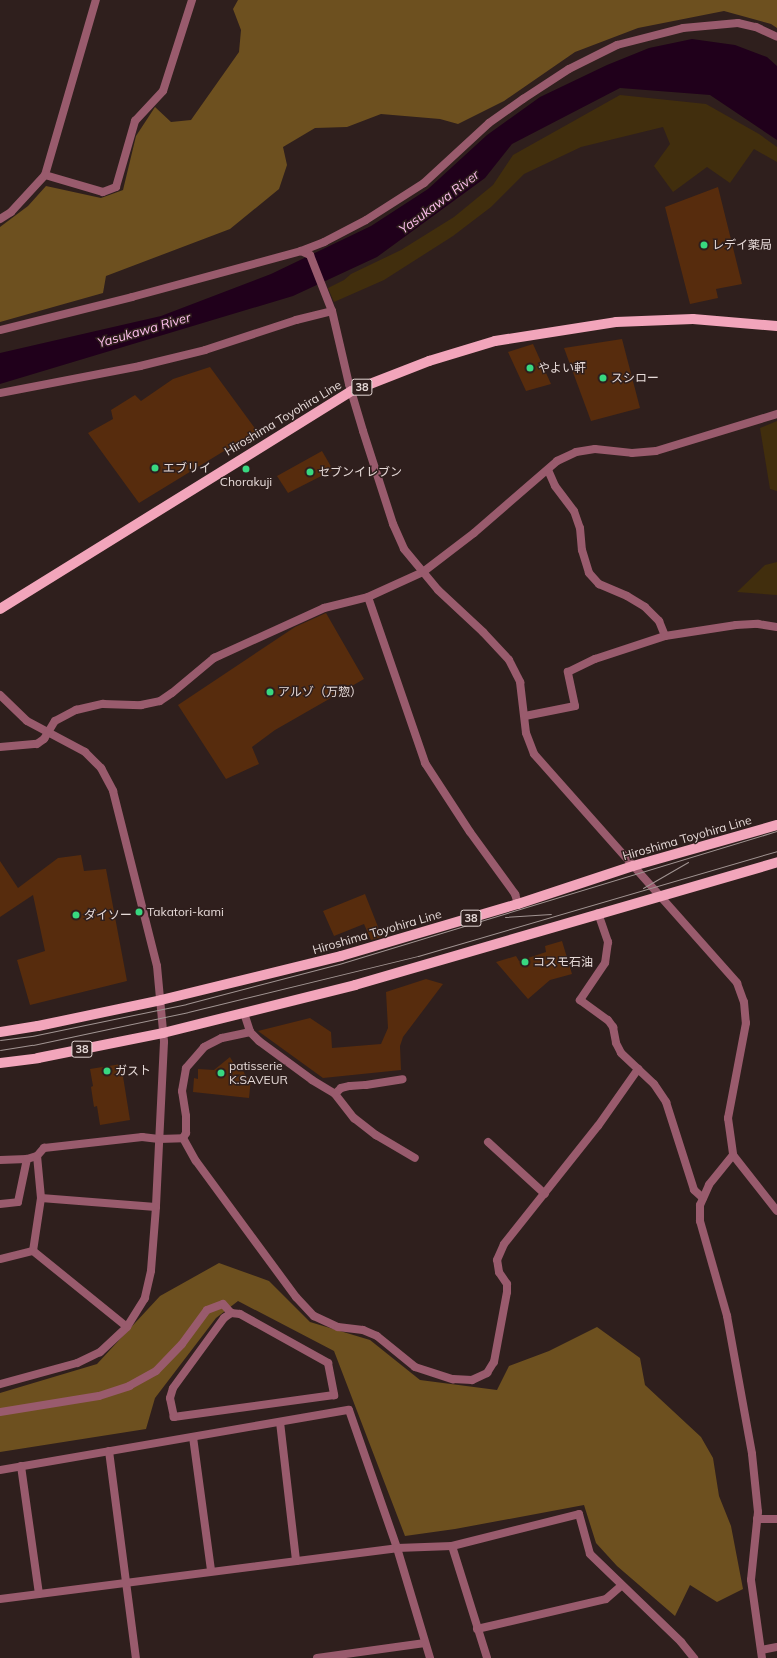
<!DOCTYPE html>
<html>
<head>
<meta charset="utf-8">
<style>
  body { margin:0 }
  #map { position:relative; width:777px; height:1658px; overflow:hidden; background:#2f1f1d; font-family:Mulish,"Noto Sans JP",sans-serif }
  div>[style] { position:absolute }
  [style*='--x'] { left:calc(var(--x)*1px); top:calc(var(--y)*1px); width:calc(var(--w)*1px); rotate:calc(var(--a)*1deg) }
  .green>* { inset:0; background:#412e0d }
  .forest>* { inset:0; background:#6d501f }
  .water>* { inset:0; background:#20001b }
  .building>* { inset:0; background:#572c0d }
  .street>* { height:8px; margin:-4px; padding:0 4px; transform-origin:4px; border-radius:4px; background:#995b6d }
  .primary>* { height:10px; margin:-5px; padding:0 5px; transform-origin:5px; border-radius:5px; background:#f2a5bb }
  .tram>* { height:1px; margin:-0.5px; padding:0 0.5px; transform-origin:0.5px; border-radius:0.5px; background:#a19492 }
  .dots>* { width:11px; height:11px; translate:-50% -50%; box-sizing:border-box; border:2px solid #2f1f1d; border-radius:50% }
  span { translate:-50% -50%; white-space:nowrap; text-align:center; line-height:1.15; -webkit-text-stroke:3px #2f1f1d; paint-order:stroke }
  .shield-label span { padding:1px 3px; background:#2f1f1d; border:1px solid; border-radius:3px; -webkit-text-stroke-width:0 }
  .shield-label { font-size:11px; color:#e6dad8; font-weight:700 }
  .poi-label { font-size:12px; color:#e6dad8 }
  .left { translate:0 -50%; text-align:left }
  .street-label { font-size:12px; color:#e6dad8 }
  .water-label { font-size:13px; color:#febfee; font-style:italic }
</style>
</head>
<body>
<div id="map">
  <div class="green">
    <div style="clip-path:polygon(620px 95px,706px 104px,759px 134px,777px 147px,777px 162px,754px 149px,730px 183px,707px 167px,673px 192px,654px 166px,670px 144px,663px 127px,581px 147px,524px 174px,491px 207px,453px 236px,384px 280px,334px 302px,328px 288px,344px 280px,351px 274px,401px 250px,454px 217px,493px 185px,513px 155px)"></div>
    <div style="clip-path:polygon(777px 421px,777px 491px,770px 489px,760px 428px)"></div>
    <div style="clip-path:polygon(777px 562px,777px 595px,737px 592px,765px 565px)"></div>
  </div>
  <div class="forest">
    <div style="clip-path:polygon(238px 0,777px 0,777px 28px,771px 24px,724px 11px,638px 28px,575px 52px,504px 101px,458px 124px,440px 119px,381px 114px,347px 127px,315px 128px,283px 147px,287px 165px,279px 189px,230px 229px,106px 276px,103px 293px,0 322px,0 227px,28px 206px,46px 186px,101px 198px,123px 190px,136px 136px,155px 107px,171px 122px,191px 120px,239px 52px,241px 30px,233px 9px)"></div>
    <div style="clip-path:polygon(219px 1263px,269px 1281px,310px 1322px,370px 1340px,420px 1380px,497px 1390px,509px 1366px,549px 1351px,597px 1327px,640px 1358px,645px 1385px,701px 1437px,713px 1458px,719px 1496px,731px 1526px,743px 1589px,717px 1602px,690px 1585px,675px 1616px,617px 1566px,596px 1543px,584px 1505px,455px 1529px,405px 1536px,334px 1351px,238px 1301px,216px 1318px,155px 1398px,146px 1429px,0 1452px,0 1393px,97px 1364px,160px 1296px)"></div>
  </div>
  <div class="water">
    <div style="clip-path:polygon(692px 39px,735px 45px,767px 57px,777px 66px,777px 140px,710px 95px,620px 88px,512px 144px,485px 178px,377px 257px,293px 296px,0 384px,0 353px,161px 316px,271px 274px,371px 226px,428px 189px,487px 135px,540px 97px,607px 65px,649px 48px)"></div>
  </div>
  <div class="building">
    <div style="clip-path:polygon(718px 187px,742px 284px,716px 289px,718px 298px,690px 304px,665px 207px)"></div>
    <div style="clip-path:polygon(622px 339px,640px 408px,591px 421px,564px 348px)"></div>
    <div style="clip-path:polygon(533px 344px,551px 384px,526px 391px,508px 352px)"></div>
    <div style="clip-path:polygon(210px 367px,257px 431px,139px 503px,88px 433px,113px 419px,111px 410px,135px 395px,141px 401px,173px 379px)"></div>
    <div style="clip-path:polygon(322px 451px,333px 470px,288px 493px,277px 476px)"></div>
    <div style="clip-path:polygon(326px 613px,364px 679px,275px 730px,252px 747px,259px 764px,226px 779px,178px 705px,295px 627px)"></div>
    <div style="clip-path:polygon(81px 855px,84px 871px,106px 869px,127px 981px,30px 1005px,17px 960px,45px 951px,33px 895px,0 917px,0 861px,18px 888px,58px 858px)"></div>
    <div style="clip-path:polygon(365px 894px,382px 937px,371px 940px,364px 924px,334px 936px,323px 911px)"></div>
    <div style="clip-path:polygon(562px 941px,572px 974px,550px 980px,528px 999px,496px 962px,516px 956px,519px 961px,546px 952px,545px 946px)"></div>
    <div style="clip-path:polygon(426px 979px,443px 984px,403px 1037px,400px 1046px,401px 1070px,323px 1078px,258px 1031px,310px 1018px,331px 1032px,332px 1048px,381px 1044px,388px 1028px,386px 992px)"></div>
    <div style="clip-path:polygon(230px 1057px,238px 1071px,243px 1070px,246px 1077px,251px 1078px,249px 1098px,193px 1092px,194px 1078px,198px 1079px,198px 1069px,214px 1070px)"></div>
    <div style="clip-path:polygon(121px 1064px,130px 1120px,100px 1125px,97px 1106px,94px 1107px,91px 1087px,93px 1086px,90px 1069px)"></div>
  </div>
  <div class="street">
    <div style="--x:45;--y:175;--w:182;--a:-73.8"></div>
    <div style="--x:0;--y:219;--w:13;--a:-32"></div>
    <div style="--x:11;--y:212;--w:50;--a:-47.4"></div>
    <div style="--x:45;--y:175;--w:60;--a:16.3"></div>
    <div style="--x:103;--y:192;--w:14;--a:-21"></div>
    <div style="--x:116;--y:187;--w:69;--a:-73.9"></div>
    <div style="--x:135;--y:121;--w:41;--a:-47"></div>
    <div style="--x:163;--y:91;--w:96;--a:-72.3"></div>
    <div style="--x:301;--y:251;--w:10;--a:24"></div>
    <div style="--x:310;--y:255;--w:60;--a:68.6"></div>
    <div style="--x:332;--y:311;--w:75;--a:76.9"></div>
    <div style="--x:349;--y:384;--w:49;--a:73.4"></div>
    <div style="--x:363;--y:431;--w:98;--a:72.1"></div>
    <div style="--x:393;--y:524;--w:27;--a:66"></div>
    <div style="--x:404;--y:549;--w:53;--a:50.3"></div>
    <div style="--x:438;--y:590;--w:62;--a:43"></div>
    <div style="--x:483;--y:632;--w:38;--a:47"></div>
    <div style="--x:509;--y:660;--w:25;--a:63"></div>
    <div style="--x:520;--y:682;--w:51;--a:83.3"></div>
    <div style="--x:526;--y:733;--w:22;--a:69"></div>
    <div style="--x:534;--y:754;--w:306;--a:48.4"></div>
    <div style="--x:737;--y:983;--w:20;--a:70"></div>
    <div style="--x:744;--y:1002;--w:21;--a:85"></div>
    <div style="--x:746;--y:1023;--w:97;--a:100.7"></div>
    <div style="--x:728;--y:1118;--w:37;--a:82"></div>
    <div style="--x:733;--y:1155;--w:71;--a:51.8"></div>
    <div style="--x:0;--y:330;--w:136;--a:-14"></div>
    <div style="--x:132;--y:297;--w:175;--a:-15.2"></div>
    <div style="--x:301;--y:251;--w:25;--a:-21"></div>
    <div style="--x:324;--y:242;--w:47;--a:-27.6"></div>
    <div style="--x:366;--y:220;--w:69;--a:-32.5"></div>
    <div style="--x:424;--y:183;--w:88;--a:-42.7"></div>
    <div style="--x:489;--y:123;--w:42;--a:-35.2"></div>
    <div style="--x:523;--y:99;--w:55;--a:-33.1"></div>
    <div style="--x:569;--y:69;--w:54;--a:-26.6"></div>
    <div style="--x:617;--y:45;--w:68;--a:-14.4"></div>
    <div style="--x:683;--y:28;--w:55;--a:-5.2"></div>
    <div style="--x:738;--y:23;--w:18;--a:13"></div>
    <div style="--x:756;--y:27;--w:23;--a:25"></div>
    <div style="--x:0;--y:393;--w:143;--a:-10.9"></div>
    <div style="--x:140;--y:366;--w:67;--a:-13.8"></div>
    <div style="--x:205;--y:350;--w:96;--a:-18.2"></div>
    <div style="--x:296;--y:320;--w:37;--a:-14"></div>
    <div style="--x:548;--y:470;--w:17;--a:66"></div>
    <div style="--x:555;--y:486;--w:31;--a:53"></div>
    <div style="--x:574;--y:511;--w:18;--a:71"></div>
    <div style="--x:580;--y:528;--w:22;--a:85"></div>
    <div style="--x:582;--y:550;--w:24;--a:73"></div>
    <div style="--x:589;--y:573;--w:15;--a:48"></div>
    <div style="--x:599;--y:584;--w:30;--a:23"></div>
    <div style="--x:627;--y:596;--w:21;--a:31"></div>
    <div style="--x:645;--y:607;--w:20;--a:45"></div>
    <div style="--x:659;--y:621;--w:16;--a:68"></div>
    <div style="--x:368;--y:597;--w:176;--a:71"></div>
    <div style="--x:425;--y:763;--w:82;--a:56.9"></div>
    <div style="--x:470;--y:832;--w:77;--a:54"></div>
    <div style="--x:515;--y:894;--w:10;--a:73"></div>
    <div style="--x:0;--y:695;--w:37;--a:44"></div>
    <div style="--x:27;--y:721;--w:66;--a:28.1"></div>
    <div style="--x:85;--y:752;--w:23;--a:45"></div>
    <div style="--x:101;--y:768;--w:26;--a:62"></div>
    <div style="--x:113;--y:791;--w:180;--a:75.9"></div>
    <div style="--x:157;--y:966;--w:76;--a:84.7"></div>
    <div style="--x:164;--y:1042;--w:165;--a:92.8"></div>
    <div style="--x:156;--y:1207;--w:64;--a:94.5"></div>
    <div style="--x:151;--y:1271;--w:28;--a:103"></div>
    <div style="--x:145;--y:1298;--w:34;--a:122"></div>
    <div style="--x:127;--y:1327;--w:37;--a:137"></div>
    <div style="--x:100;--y:1352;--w:25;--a:154"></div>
    <div style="--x:77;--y:1363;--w:80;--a:164.7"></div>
    <div style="--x:525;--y:716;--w:51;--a:-11.3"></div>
    <div style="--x:575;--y:706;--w:35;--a:-102"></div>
    <div style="--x:568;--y:672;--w:30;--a:-26"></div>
    <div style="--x:595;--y:659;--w:74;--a:-18.2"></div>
    <div style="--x:665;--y:636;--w:72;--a:-8.8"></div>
    <div style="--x:736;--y:625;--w:22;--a:-3"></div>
    <div style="--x:758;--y:624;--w:19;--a:9"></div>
    <div style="--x:0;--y:747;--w:37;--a:-5"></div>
    <div style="--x:37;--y:744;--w:9;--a:-36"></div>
    <div style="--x:44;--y:739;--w:21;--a:-59"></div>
    <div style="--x:55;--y:721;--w:24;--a:-28"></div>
    <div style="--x:76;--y:710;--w:28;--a:-13"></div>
    <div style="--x:103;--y:704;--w:38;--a:2"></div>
    <div style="--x:141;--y:705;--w:19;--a:-12"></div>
    <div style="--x:160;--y:701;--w:14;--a:-34"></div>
    <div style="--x:172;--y:693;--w:55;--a:-39.8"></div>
    <div style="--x:214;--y:658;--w:121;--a:-24.4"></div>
    <div style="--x:324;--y:608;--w:45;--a:-14"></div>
    <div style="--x:368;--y:597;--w:60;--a:-24.4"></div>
    <div style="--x:423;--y:572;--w:64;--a:-37.4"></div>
    <div style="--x:474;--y:533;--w:110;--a:-40.9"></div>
    <div style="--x:557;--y:461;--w:21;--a:-25"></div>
    <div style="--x:576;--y:452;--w:19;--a:-9"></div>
    <div style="--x:595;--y:449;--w:37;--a:6"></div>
    <div style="--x:632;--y:453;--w:24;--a:-5"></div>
    <div style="--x:656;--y:451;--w:127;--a:-17"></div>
    <div style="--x:598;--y:913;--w:31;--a:71"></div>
    <div style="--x:608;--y:942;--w:21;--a:98"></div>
    <div style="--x:605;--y:963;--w:45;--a:124"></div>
    <div style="--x:580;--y:1000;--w:34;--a:36"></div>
    <div style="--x:608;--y:1020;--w:9;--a:54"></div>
    <div style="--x:613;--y:1027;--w:16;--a:79"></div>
    <div style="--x:616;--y:1043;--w:11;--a:63"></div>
    <div style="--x:621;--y:1053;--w:45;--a:43.2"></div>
    <div style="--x:654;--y:1084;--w:22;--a:56"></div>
    <div style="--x:666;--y:1102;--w:92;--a:72.3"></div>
    <div style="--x:694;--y:1190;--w:12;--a:42"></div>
    <div style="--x:244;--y:1013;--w:20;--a:72"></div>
    <div style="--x:250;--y:1032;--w:13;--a:45"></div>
    <div style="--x:259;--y:1041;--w:66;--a:36.3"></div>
    <div style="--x:312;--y:1080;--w:27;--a:31"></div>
    <div style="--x:335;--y:1094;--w:31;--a:52"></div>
    <div style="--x:354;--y:1118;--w:28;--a:38"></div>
    <div style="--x:376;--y:1135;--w:45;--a:30.5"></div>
    <div style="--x:335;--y:1094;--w:8;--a:-45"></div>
    <div style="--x:341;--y:1088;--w:9;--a:-13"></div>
    <div style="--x:350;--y:1086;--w:16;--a:-4"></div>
    <div style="--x:366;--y:1085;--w:37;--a:-9"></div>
    <div style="--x:183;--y:1138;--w:26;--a:61"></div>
    <div style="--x:196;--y:1161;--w:169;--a:53.7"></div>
    <div style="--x:296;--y:1297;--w:26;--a:47"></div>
    <div style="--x:314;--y:1316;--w:26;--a:25"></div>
    <div style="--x:338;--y:1327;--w:25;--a:7"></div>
    <div style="--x:363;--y:1330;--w:15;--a:23"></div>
    <div style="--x:377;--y:1336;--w:49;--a:39.2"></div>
    <div style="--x:415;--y:1367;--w:40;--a:18"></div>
    <div style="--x:453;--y:1379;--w:19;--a:3"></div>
    <div style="--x:472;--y:1380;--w:17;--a:-25"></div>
    <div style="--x:487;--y:1373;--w:13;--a:-58"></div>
    <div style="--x:494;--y:1362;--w:71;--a:-79.5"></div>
    <div style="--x:507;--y:1292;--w:8;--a:-90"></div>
    <div style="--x:507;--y:1284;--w:14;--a:-124"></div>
    <div style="--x:499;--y:1272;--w:12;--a:-99"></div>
    <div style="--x:497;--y:1260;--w:17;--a:-66"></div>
    <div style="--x:504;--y:1244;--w:151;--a:-51.5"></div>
    <div style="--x:598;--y:1126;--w:70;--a:-54.9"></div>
    <div style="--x:488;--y:1142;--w:77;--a:42.4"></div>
    <div style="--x:733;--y:1155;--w:38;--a:129"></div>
    <div style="--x:709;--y:1185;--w:22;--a:114"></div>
    <div style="--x:700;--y:1205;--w:16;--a:90"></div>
    <div style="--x:700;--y:1221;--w:99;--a:74.1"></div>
    <div style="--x:727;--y:1316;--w:140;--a:79.7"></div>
    <div style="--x:752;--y:1454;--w:58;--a:84.1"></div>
    <div style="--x:758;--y:1512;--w:68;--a:95.9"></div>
    <div style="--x:751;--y:1580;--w:79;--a:82"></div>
    <div style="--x:0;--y:1160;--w:27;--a:-2"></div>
    <div style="--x:41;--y:1198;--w:115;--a:4.5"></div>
    <div style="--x:0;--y:1204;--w:18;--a:-6"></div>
    <div style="--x:18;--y:1202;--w:44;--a:-78.2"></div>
    <div style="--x:27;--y:1159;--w:10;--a:-17"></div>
    <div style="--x:0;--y:1259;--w:34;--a:-14"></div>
    <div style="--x:127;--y:1327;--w:121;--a:-141"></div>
    <div style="--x:33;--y:1251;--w:54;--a:-81.4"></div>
    <div style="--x:41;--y:1198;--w:42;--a:-95.4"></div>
    <div style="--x:37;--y:1156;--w:11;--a:-49"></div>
    <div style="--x:44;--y:1148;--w:99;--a:-6.4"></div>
    <div style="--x:142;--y:1137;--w:17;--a:7"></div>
    <div style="--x:159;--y:1139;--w:24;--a:-2"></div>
    <div style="--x:183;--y:1138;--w:6;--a:-59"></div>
    <div style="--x:186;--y:1133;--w:17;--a:-90"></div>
    <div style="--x:186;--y:1116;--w:25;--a:-99"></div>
    <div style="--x:182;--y:1091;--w:23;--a:-80"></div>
    <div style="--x:186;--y:1068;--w:28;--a:-49"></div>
    <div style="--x:204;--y:1047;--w:20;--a:-27"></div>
    <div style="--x:222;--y:1038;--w:29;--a:-12"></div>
    <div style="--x:0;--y:1412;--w:100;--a:-9.2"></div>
    <div style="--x:99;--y:1396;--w:32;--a:-18"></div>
    <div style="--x:129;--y:1386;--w:31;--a:-29"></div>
    <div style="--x:156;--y:1371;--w:37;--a:-46"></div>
    <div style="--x:182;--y:1344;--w:42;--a:-53.7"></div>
    <div style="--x:207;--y:1310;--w:17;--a:-21"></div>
    <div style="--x:223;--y:1304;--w:12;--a:48"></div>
    <div style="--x:231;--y:1313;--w:9;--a:6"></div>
    <div style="--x:240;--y:1314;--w:101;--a:29.1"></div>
    <div style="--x:328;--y:1363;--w:33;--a:79"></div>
    <div style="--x:334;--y:1395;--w:162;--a:172.2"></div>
    <div style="--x:174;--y:1417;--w:19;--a:-102"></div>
    <div style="--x:170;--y:1398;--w:10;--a:-73"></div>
    <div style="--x:173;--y:1388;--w:87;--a:-53.9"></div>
    <div style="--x:224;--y:1318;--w:9;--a:-36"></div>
    <div style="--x:280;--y:1422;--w:140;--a:83.4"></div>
    <div style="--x:193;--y:1437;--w:135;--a:82.3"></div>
    <div style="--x:109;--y:1451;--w:209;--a:82.6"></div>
    <div style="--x:21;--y:1466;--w:129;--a:82"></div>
    <div style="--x:0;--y:1470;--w:354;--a:-9.8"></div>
    <div style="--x:349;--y:1410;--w:146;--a:70.8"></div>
    <div style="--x:397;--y:1548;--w:115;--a:73.3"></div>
    <div style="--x:757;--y:1519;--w:20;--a:0"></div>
    <div style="--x:452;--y:1546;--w:117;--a:72.6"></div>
    <div style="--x:0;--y:1599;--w:400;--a:-7.3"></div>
    <div style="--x:397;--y:1548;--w:55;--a:-2.1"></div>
    <div style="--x:452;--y:1546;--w:131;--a:-14.1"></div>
    <div style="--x:579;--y:1514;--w:41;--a:74.6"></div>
    <div style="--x:590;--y:1554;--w:127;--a:44"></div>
    <div style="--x:681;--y:1642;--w:21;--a:51"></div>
    <div style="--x:477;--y:1629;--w:132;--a:-13.1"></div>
    <div style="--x:606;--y:1599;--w:21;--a:-41"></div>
    <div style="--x:761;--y:1650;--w:16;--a:-11"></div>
    <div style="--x:317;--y:1658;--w:109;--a:-7.9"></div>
  </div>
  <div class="primary">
    <div style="--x:0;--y:609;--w:414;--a:-31.8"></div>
    <div style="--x:352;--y:391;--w:83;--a:-21.3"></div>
    <div style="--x:429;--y:361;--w:69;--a:-16.9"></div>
    <div style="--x:495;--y:341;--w:122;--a:-8.9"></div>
    <div style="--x:616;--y:322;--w:77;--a:-2.2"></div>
    <div style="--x:693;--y:319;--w:84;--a:4.8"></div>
    <div style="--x:0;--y:1032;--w:38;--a:-9"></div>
    <div style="--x:38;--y:1026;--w:126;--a:-11.9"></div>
    <div style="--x:161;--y:1000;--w:185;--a:-13.7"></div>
    <div style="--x:341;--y:956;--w:184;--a:-16.4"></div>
    <div style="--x:518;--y:904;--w:121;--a:-18.3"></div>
    <div style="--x:633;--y:866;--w:150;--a:-15.9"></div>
    <div style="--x:0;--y:1063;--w:38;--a:-7"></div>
    <div style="--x:38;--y:1058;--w:127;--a:-11.3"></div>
    <div style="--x:163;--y:1033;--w:198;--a:-14"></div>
    <div style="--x:355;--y:985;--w:440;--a:-16.2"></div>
  </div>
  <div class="tram">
    <div style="--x:643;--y:888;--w:52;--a:-30"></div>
    <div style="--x:505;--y:917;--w:46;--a:-3.7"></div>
    <div style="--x:0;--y:1040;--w:32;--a:-7"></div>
    <div style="--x:32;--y:1036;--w:157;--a:-11.7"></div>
    <div style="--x:186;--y:1004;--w:158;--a:-14.7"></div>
    <div style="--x:339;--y:964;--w:458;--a:-16.9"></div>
    <div style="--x:0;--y:1050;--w:33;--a:-9"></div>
    <div style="--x:33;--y:1045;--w:158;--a:-12"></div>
    <div style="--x:188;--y:1012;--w:237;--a:-13.7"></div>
    <div style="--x:418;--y:956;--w:374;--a:-16.3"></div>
  </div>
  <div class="dots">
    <div style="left:704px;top:245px;background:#38d880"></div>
    <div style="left:530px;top:368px;background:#38d880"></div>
    <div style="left:603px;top:378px;background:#38d880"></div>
    <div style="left:155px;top:468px;background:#38d880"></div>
    <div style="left:246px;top:469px;background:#38d880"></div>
    <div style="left:310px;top:472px;background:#38d880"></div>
    <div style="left:270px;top:692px;background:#38d880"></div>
    <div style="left:139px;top:912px;background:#38d880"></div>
    <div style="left:76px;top:915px;background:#38d880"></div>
    <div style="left:525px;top:962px;background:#38d880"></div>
    <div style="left:107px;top:1071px;background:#38d880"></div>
    <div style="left:221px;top:1073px;background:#38d880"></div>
  </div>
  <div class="shield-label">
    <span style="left:362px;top:387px">38</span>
    <span style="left:471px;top:918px">38</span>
    <span style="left:82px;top:1049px">38</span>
  </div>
  <div class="poi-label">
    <span class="left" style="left:712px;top:245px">レデイ薬局</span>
    <span class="left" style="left:538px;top:368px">やよい軒</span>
    <span class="left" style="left:611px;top:378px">スシロー</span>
    <span class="left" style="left:163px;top:468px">エブリイ</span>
    <span class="left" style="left:318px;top:472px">セブンイレブン</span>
    <span style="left:246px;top:482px">Chorakuji</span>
    <span class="left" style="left:278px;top:692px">アルゾ（万惣）</span>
    <span class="left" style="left:147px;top:912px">Takatori-kami</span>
    <span class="left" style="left:84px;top:915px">ダイソー</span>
    <span class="left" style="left:533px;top:962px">コスモ石油</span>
    <span class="left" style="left:229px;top:1073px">patisserie<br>K.SAVEUR</span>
    <span class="left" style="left:115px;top:1071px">ガスト</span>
  </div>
  <div class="street-label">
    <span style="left:283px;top:418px;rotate:-31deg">Hiroshima Toyohira Line</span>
    <span style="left:687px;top:838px;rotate:-16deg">Hiroshima Toyohira Line</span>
    <span style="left:377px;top:932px;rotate:-16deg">Hiroshima Toyohira Line</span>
  </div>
  <div class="water-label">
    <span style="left:439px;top:202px;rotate:-37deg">Yasukawa River</span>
    <span style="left:144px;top:330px;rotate:-16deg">Yasukawa River</span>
  </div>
</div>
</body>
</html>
